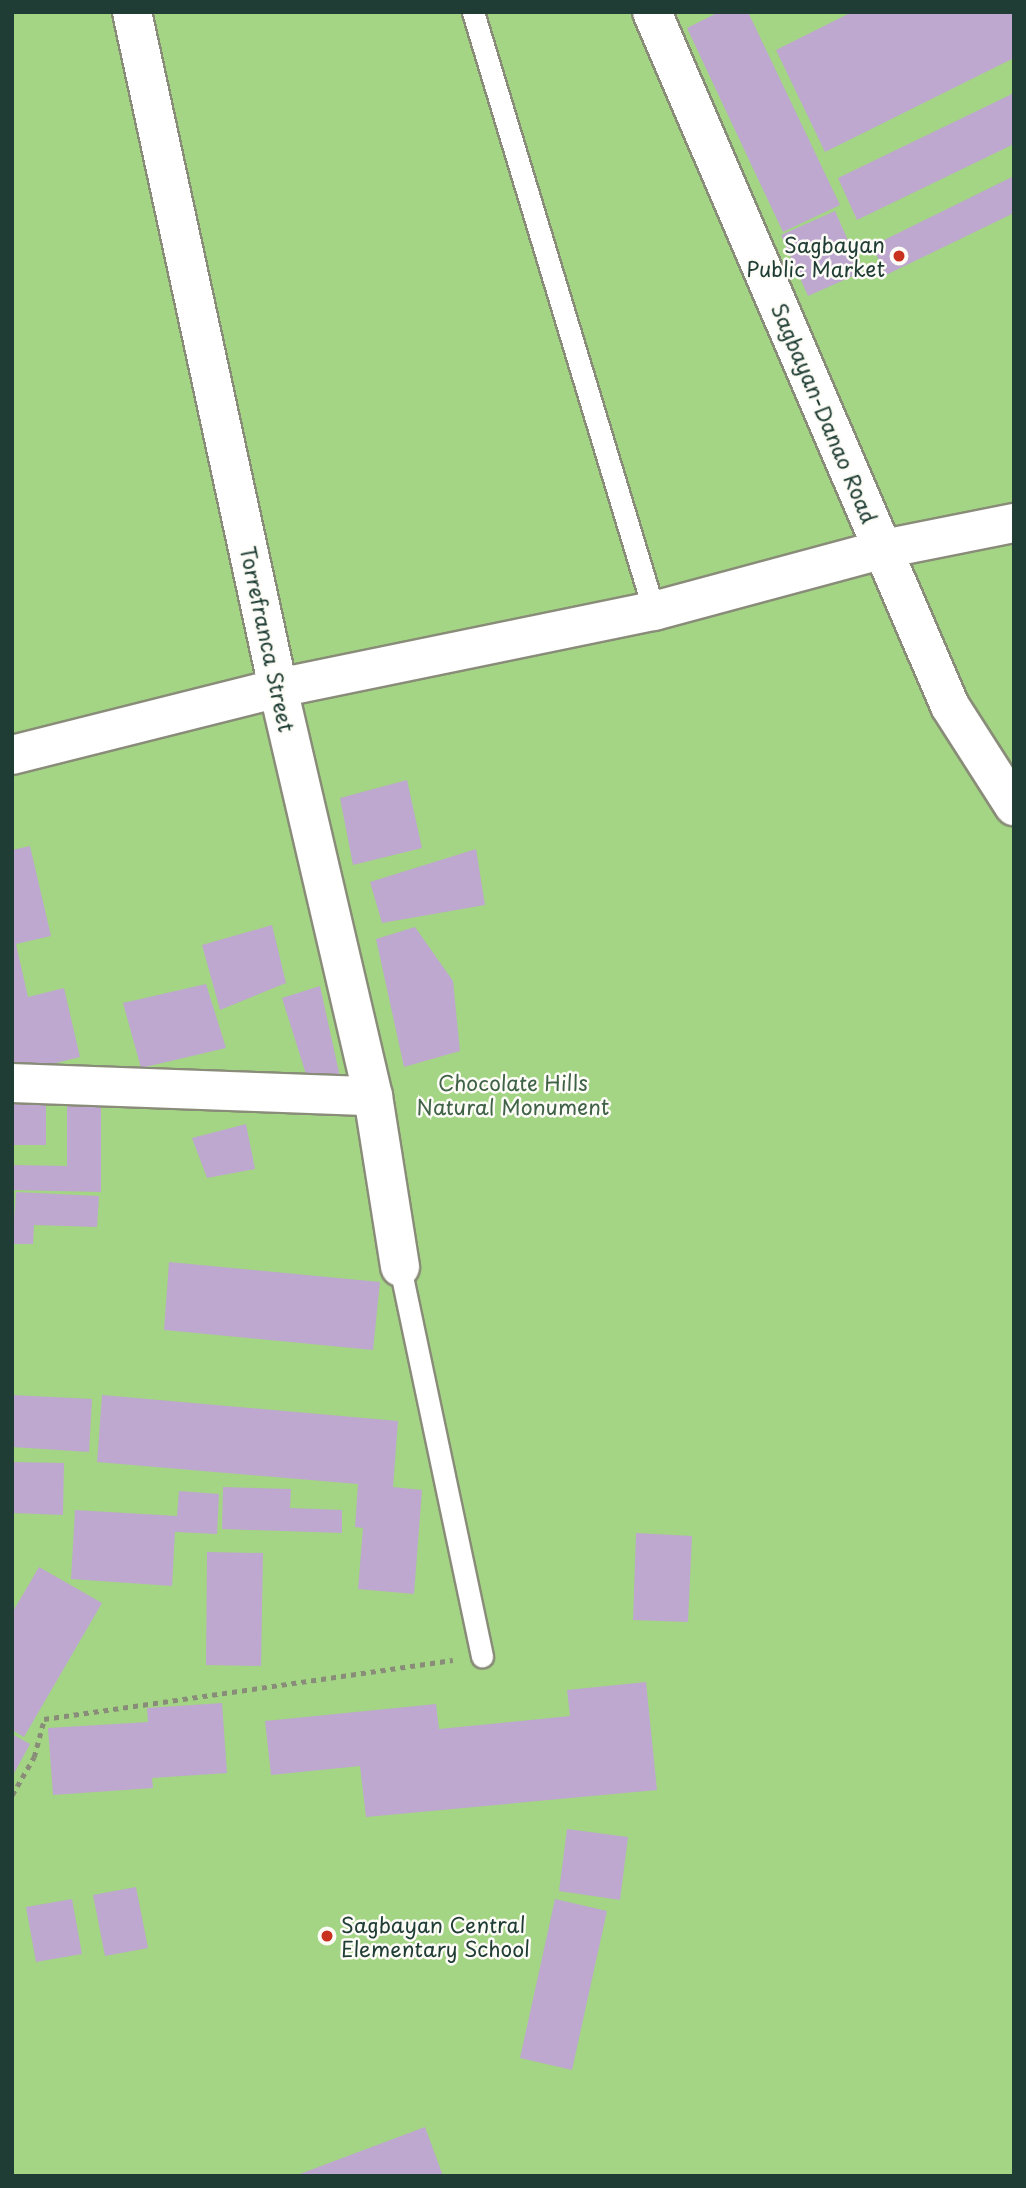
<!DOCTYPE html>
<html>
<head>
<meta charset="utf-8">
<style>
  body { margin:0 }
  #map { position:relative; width:1026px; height:2188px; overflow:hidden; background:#f3dbbd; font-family:"Playpen Sans",sans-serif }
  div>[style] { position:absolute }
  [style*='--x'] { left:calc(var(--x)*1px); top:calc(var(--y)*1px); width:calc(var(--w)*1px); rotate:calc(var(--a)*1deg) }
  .green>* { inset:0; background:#a3d584 }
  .building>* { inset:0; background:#bea8cf }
  .path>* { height:4.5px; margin-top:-2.25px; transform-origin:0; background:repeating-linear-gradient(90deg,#898c78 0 5px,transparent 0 10px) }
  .roads { filter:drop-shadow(2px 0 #898c78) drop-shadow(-2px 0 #898c78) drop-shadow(0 2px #898c78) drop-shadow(0 -2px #898c78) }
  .lane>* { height:21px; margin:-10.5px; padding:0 10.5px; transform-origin:10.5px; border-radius:10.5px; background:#fff }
  .street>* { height:38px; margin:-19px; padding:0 19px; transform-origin:19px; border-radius:19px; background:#fff }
  .secondary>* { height:38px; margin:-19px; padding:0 19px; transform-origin:19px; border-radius:19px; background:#fff }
  .dots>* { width:19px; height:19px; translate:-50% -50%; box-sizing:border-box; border:4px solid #fdfcf7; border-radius:50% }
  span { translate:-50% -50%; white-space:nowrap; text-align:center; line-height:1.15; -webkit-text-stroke:5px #fdfcf7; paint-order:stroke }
  .poi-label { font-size:21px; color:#1f3d34 }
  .right { translate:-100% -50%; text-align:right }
  .left { translate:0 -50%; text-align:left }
  .street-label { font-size:21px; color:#1f3d34 }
  .park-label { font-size:21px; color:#406348 }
  .frame { position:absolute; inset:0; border:14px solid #1f3d34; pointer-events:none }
</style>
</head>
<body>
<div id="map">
  <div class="green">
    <div style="clip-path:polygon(12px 12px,1014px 12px,1014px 2176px,12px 2176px)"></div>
  </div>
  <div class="building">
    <div style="clip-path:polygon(719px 12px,748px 12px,840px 205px,783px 232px,687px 28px)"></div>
    <div style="clip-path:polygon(852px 12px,1014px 12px,1014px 58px,825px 152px,776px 50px)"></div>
    <div style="clip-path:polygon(1014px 93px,1014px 144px,857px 220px,838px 178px)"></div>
    <div style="clip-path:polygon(1014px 176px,1014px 213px,886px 275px,872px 246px)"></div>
    <div style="clip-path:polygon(835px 211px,862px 272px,808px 296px,781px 235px)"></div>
    <div style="clip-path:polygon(407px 780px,422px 848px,353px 865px,340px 798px)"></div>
    <div style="clip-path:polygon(30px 846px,51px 936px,16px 944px,28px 997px,64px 988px,80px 1057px,12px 1074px,12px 850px)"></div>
    <div style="clip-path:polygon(476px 849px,485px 905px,382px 923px,370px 882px)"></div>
    <div style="clip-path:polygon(272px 925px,286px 983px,220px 1010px,202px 945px)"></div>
    <div style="clip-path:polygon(415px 927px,453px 981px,460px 1051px,404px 1067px,376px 939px)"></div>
    <div style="clip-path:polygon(206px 984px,226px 1048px,141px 1068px,123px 1003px)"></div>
    <div style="clip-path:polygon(320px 986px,340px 1077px,310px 1087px,282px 998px)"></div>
    <div style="clip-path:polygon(67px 1090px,101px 1090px,101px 1192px,12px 1190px,12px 1165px,67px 1166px)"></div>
    <div style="clip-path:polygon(12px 1095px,46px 1095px,46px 1145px,12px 1145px)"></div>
    <div style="clip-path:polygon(246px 1124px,255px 1169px,207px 1178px,192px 1138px)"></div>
    <div style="clip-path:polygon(16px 1192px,99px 1196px,97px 1227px,34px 1225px,33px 1244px,12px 1244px)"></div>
    <div style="clip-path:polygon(169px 1262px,380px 1282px,373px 1350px,164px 1330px)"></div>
    <div style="clip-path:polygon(12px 1395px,92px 1399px,89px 1452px,12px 1447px)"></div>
    <div style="clip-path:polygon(102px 1395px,398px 1421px,393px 1487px,422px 1490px,414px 1594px,358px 1589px,363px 1528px,355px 1527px,358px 1484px,97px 1462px)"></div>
    <div style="clip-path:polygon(12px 1462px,64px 1463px,63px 1515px,12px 1513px)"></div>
    <div style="clip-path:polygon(223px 1487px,291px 1489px,290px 1508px,342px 1510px,342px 1533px,222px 1529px)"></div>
    <div style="clip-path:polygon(179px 1491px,219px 1494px,217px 1534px,175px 1532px,172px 1586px,71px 1579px,75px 1510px,177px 1516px)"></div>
    <div style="clip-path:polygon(636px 1533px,692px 1536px,688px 1622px,633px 1620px)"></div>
    <div style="clip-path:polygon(207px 1552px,263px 1553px,261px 1666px,206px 1665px)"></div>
    <div style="clip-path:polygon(39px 1567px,102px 1603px,24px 1737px,12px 1730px,12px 1613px)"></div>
    <div style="clip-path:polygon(646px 1682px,657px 1790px,366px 1817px,360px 1766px,271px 1775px,265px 1721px,436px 1704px,439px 1729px,570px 1716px,567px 1690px)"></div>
    <div style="clip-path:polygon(222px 1703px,227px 1773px,152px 1778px,153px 1788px,53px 1795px,48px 1728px,148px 1722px,147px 1708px)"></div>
    <div style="clip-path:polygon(12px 1734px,30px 1744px,12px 1777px)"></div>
    <div style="clip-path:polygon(567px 1829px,628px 1837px,620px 1900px,559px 1891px)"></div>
    <div style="clip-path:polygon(136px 1887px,148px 1948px,105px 1956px,93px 1895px)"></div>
    <div style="clip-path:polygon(72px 1899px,82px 1954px,36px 1962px,26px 1907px)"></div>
    <div style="clip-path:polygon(555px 1899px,607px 1911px,572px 2070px,520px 2058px)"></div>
    <div style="clip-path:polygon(425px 2127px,443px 2176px,297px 2176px,297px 2175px)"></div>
  </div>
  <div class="path">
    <div style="--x:12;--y:1795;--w:44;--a:-59.9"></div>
    <div style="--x:34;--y:1757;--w:39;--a:-75"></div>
    <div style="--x:44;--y:1719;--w:413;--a:-8.2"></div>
  </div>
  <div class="roads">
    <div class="lane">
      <div style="--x:473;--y:12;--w:626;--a:73.19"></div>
      <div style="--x:400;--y:1267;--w:398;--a:78.1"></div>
    </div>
    <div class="street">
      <div style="--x:132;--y:12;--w:692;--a:77.81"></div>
      <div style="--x:278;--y:688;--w:419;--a:76.9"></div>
      <div style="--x:373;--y:1096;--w:173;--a:81"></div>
      <div style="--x:12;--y:755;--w:274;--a:-14.1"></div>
      <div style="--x:278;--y:688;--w:384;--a:-11.6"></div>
      <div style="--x:654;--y:611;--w:238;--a:-15.1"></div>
      <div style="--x:884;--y:549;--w:133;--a:-11.3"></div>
      <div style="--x:12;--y:1083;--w:361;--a:2.1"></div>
    </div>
    <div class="secondary">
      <div style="--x:652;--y:12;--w:755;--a:66.76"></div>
      <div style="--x:950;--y:706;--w:119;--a:57.4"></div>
    </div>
  </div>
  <div class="dots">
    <div style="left:899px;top:256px;background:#c8321e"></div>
    <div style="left:327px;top:1936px;background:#c8321e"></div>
  </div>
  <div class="poi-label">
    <span class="right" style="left:885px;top:256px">Sagbayan<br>Public Market</span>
    <span class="left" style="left:341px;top:1936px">Sagbayan Central<br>Elementary School</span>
  </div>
  <div class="street-label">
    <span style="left:825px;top:413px;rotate:67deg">Sagbayan-Danao Road</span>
    <span style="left:268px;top:639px;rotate:78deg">Torrefranca Street</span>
  </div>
  <div class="park-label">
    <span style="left:513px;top:1094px">Chocolate Hills<br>Natural Monument</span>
  </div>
  <div class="frame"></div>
</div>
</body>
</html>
